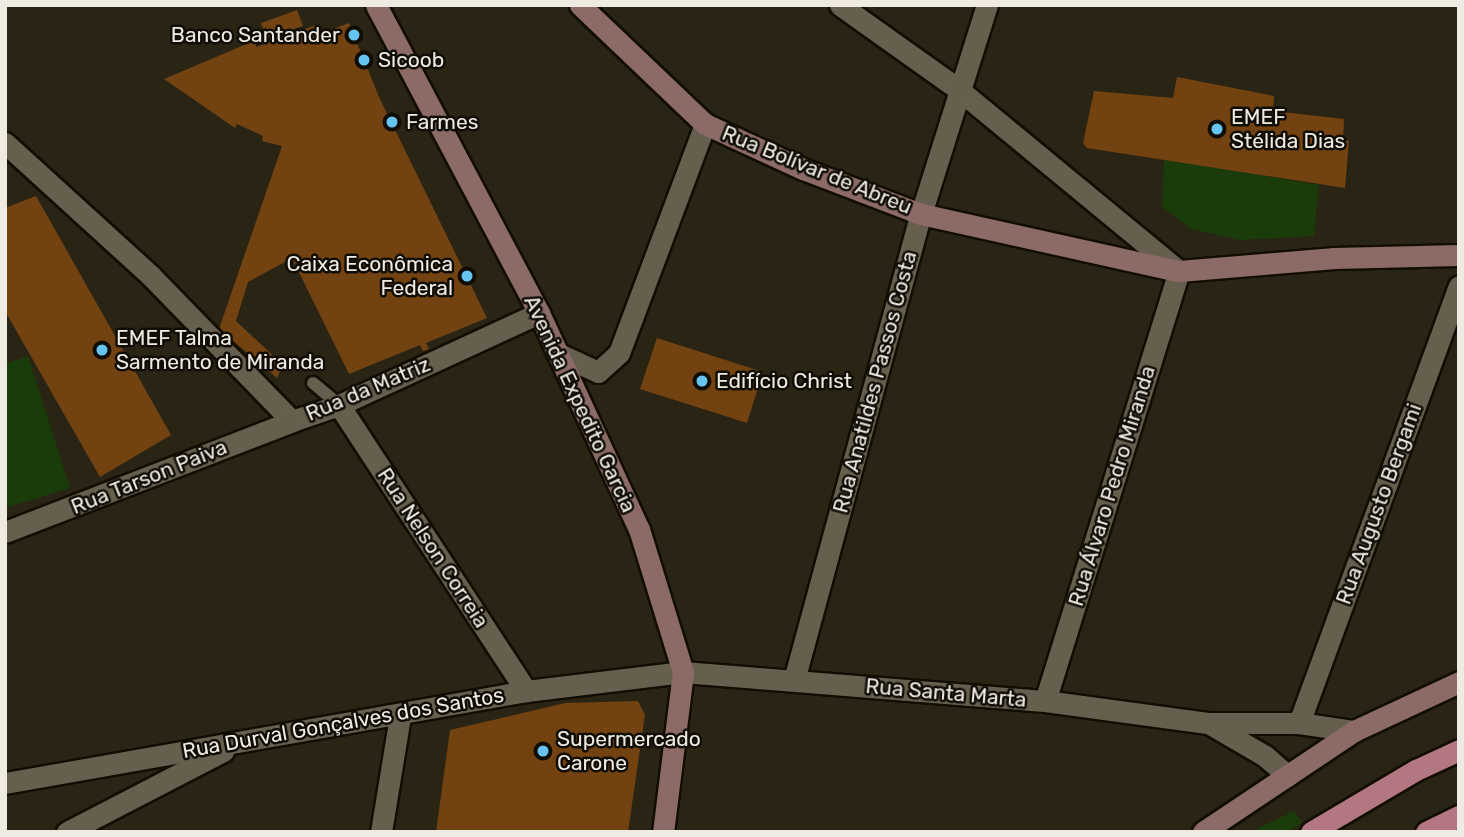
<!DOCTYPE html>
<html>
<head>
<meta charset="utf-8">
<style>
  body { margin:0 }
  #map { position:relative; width:1464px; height:837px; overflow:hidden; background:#2a2414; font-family:Rubik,sans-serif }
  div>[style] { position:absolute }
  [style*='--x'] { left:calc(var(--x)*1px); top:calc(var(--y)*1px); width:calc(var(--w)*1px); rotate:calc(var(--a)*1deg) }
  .green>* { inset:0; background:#1a3c0b }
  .building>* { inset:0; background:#724211 }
  .roads { filter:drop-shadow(2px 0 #120d02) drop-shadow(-2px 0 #120d02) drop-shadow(0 2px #120d02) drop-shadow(0 -2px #120d02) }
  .service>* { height:12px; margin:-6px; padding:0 6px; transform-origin:6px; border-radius:6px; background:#665f4e }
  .minor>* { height:21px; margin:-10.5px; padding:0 10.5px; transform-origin:10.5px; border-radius:10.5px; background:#665f4e }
  .secondary>* { height:21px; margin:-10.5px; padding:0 10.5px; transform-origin:10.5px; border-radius:10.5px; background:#8c6b67 }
  .primary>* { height:21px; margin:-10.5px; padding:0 10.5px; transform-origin:10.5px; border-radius:10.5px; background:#b27780 }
  .dots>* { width:19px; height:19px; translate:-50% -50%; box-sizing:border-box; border:4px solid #100d07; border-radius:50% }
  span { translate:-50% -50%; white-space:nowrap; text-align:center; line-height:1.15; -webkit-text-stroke:5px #100d07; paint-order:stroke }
  .poi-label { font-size:21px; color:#f0ebe2 }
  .right { translate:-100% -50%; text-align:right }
  .left { translate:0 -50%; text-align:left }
  .street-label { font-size:21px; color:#f0ebe2 }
  .frame { position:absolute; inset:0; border:7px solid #f0ebe2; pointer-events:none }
</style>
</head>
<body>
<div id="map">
  <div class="green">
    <div style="clip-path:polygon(1164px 159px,1319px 185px,1314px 236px,1240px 240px,1191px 229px,1162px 207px)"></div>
    <div style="clip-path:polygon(28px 356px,70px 488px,5px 508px,5px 364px)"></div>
    <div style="clip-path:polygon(1294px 811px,1302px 823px,1288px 832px,1250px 832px)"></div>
  </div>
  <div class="building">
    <div style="clip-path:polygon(297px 10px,303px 26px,267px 39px,261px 23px)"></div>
    <div style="clip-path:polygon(349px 23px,379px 97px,487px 318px,426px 343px,429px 349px,423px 351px,420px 345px,349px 374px,292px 258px,248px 282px,236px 321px,283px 365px,277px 378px,219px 329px,282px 146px,262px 141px,263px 136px,237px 124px,235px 128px,164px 79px,256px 40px,256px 47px,316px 25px,320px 34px)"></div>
    <div style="clip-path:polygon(1177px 77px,1274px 96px,1273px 111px,1344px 119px,1343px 140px,1349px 141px,1345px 188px,1087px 148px,1083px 143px,1094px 91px,1173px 98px)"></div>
    <div style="clip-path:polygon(36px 196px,171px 435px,100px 477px,5px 311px,5px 208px)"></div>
    <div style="clip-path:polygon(657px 338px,763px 372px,747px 423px,640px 389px)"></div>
    <div style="clip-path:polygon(638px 701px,645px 715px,628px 832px,436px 832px,450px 730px,565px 703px)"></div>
  </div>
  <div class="roads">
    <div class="service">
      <div style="--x:313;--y:383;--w:34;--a:40"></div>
    </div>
    <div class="minor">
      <div style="--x:840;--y:5;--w:145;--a:35.4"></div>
      <div style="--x:958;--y:89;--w:286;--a:39.5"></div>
      <div style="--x:1179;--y:271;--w:450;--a:107.3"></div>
      <div style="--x:5;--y:143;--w:196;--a:42.3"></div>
      <div style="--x:150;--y:275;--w:204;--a:45.8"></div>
      <div style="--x:292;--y:421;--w:50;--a:-18.8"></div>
      <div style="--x:339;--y:405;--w:220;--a:-24.7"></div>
      <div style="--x:559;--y:354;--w:43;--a:24.8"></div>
      <div style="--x:598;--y:372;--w:28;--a:-42"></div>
      <div style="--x:619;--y:353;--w:245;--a:-69.4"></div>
      <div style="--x:339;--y:405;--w:342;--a:56.8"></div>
      <div style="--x:5;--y:532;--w:308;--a:-21.1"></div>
      <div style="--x:794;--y:680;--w:483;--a:-74.8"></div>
      <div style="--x:921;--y:214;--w:219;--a:-72.5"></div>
      <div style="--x:1299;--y:723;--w:465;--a:-69.9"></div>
      <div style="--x:1210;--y:724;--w:64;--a:30.2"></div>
      <div style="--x:1265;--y:756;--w:30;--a:41"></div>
      <div style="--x:5;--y:783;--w:529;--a:-10.01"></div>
      <div style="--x:526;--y:691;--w:158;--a:-6.9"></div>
      <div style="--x:683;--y:672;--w:363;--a:4.6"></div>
      <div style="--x:1045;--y:701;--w:164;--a:7.7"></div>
      <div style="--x:1208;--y:723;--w:91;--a:0"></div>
      <div style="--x:1299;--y:723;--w:56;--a:8.3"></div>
      <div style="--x:67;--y:832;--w:176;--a:-27.4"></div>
      <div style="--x:381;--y:832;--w:118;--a:-80.7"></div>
    </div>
    <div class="secondary">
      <div style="--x:376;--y:5;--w:348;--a:62.1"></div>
      <div style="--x:539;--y:313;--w:238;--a:65.2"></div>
      <div style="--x:639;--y:529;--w:150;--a:72.9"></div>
      <div style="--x:683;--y:672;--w:161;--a:97.1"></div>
      <div style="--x:580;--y:5;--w:173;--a:43.6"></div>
      <div style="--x:705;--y:124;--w:108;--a:24.7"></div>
      <div style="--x:803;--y:169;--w:126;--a:20.9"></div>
      <div style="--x:921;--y:214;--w:264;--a:12.5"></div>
      <div style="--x:1179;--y:271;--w:156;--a:-4.8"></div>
      <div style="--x:1334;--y:258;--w:125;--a:-1.4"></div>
      <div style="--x:1203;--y:832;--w:182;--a:-33.8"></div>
      <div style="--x:1354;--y:731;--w:116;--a:-25"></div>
    </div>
    <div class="primary">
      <div style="--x:1311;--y:832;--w:122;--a:-30.6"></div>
      <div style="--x:1416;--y:770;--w:47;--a:-24.9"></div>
      <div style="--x:1426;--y:832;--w:37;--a:-26"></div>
    </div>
  </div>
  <div class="dots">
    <div style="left:354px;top:35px;background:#67c4f0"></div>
    <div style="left:364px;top:60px;background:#67c4f0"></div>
    <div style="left:392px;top:122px;background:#67c4f0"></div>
    <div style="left:1217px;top:129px;background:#67c4f0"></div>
    <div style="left:467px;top:276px;background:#67c4f0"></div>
    <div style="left:102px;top:350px;background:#67c4f0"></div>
    <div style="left:702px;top:381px;background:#67c4f0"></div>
    <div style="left:543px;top:751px;background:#67c4f0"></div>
  </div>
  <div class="poi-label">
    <span class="right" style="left:340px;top:35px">Banco Santander</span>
    <span class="left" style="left:378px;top:60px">Sicoob</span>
    <span class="left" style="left:1231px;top:129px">EMEF<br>Stélida Dias</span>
    <span class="left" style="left:406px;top:122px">Farmes</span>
    <span class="right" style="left:453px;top:276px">Caixa Econômica<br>Federal</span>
    <span class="left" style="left:116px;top:350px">EMEF Talma<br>Sarmento de Miranda</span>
    <span class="left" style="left:716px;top:381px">Edifício Christ</span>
    <span class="left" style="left:557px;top:751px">Supermercado<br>Carone</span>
  </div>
  <div class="street-label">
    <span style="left:817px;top:170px;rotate:22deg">Rua Bolívar de Abreu</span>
    <span style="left:875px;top:382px;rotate:-75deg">Rua Anatildes Passos Costa</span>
    <span style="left:368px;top:389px;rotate:-23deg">Rua da Matriz</span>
    <span style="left:580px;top:404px;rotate:65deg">Avenida Expedito Garcia</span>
    <span style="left:149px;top:477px;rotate:-22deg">Rua Tarson Paiva</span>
    <span style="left:1112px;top:486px;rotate:-73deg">Rua Álvaro Pedro Miranda</span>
    <span style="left:1379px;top:504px;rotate:-70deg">Rua Augusto Bergami</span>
    <span style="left:433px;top:548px;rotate:57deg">Rua Nelson Correia</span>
    <span style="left:946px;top:693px;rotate:5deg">Rua Santa Marta</span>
    <span style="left:343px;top:723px;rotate:-10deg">Rua Durval Gonçalves dos Santos</span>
  </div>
  <div class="frame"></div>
</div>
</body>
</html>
